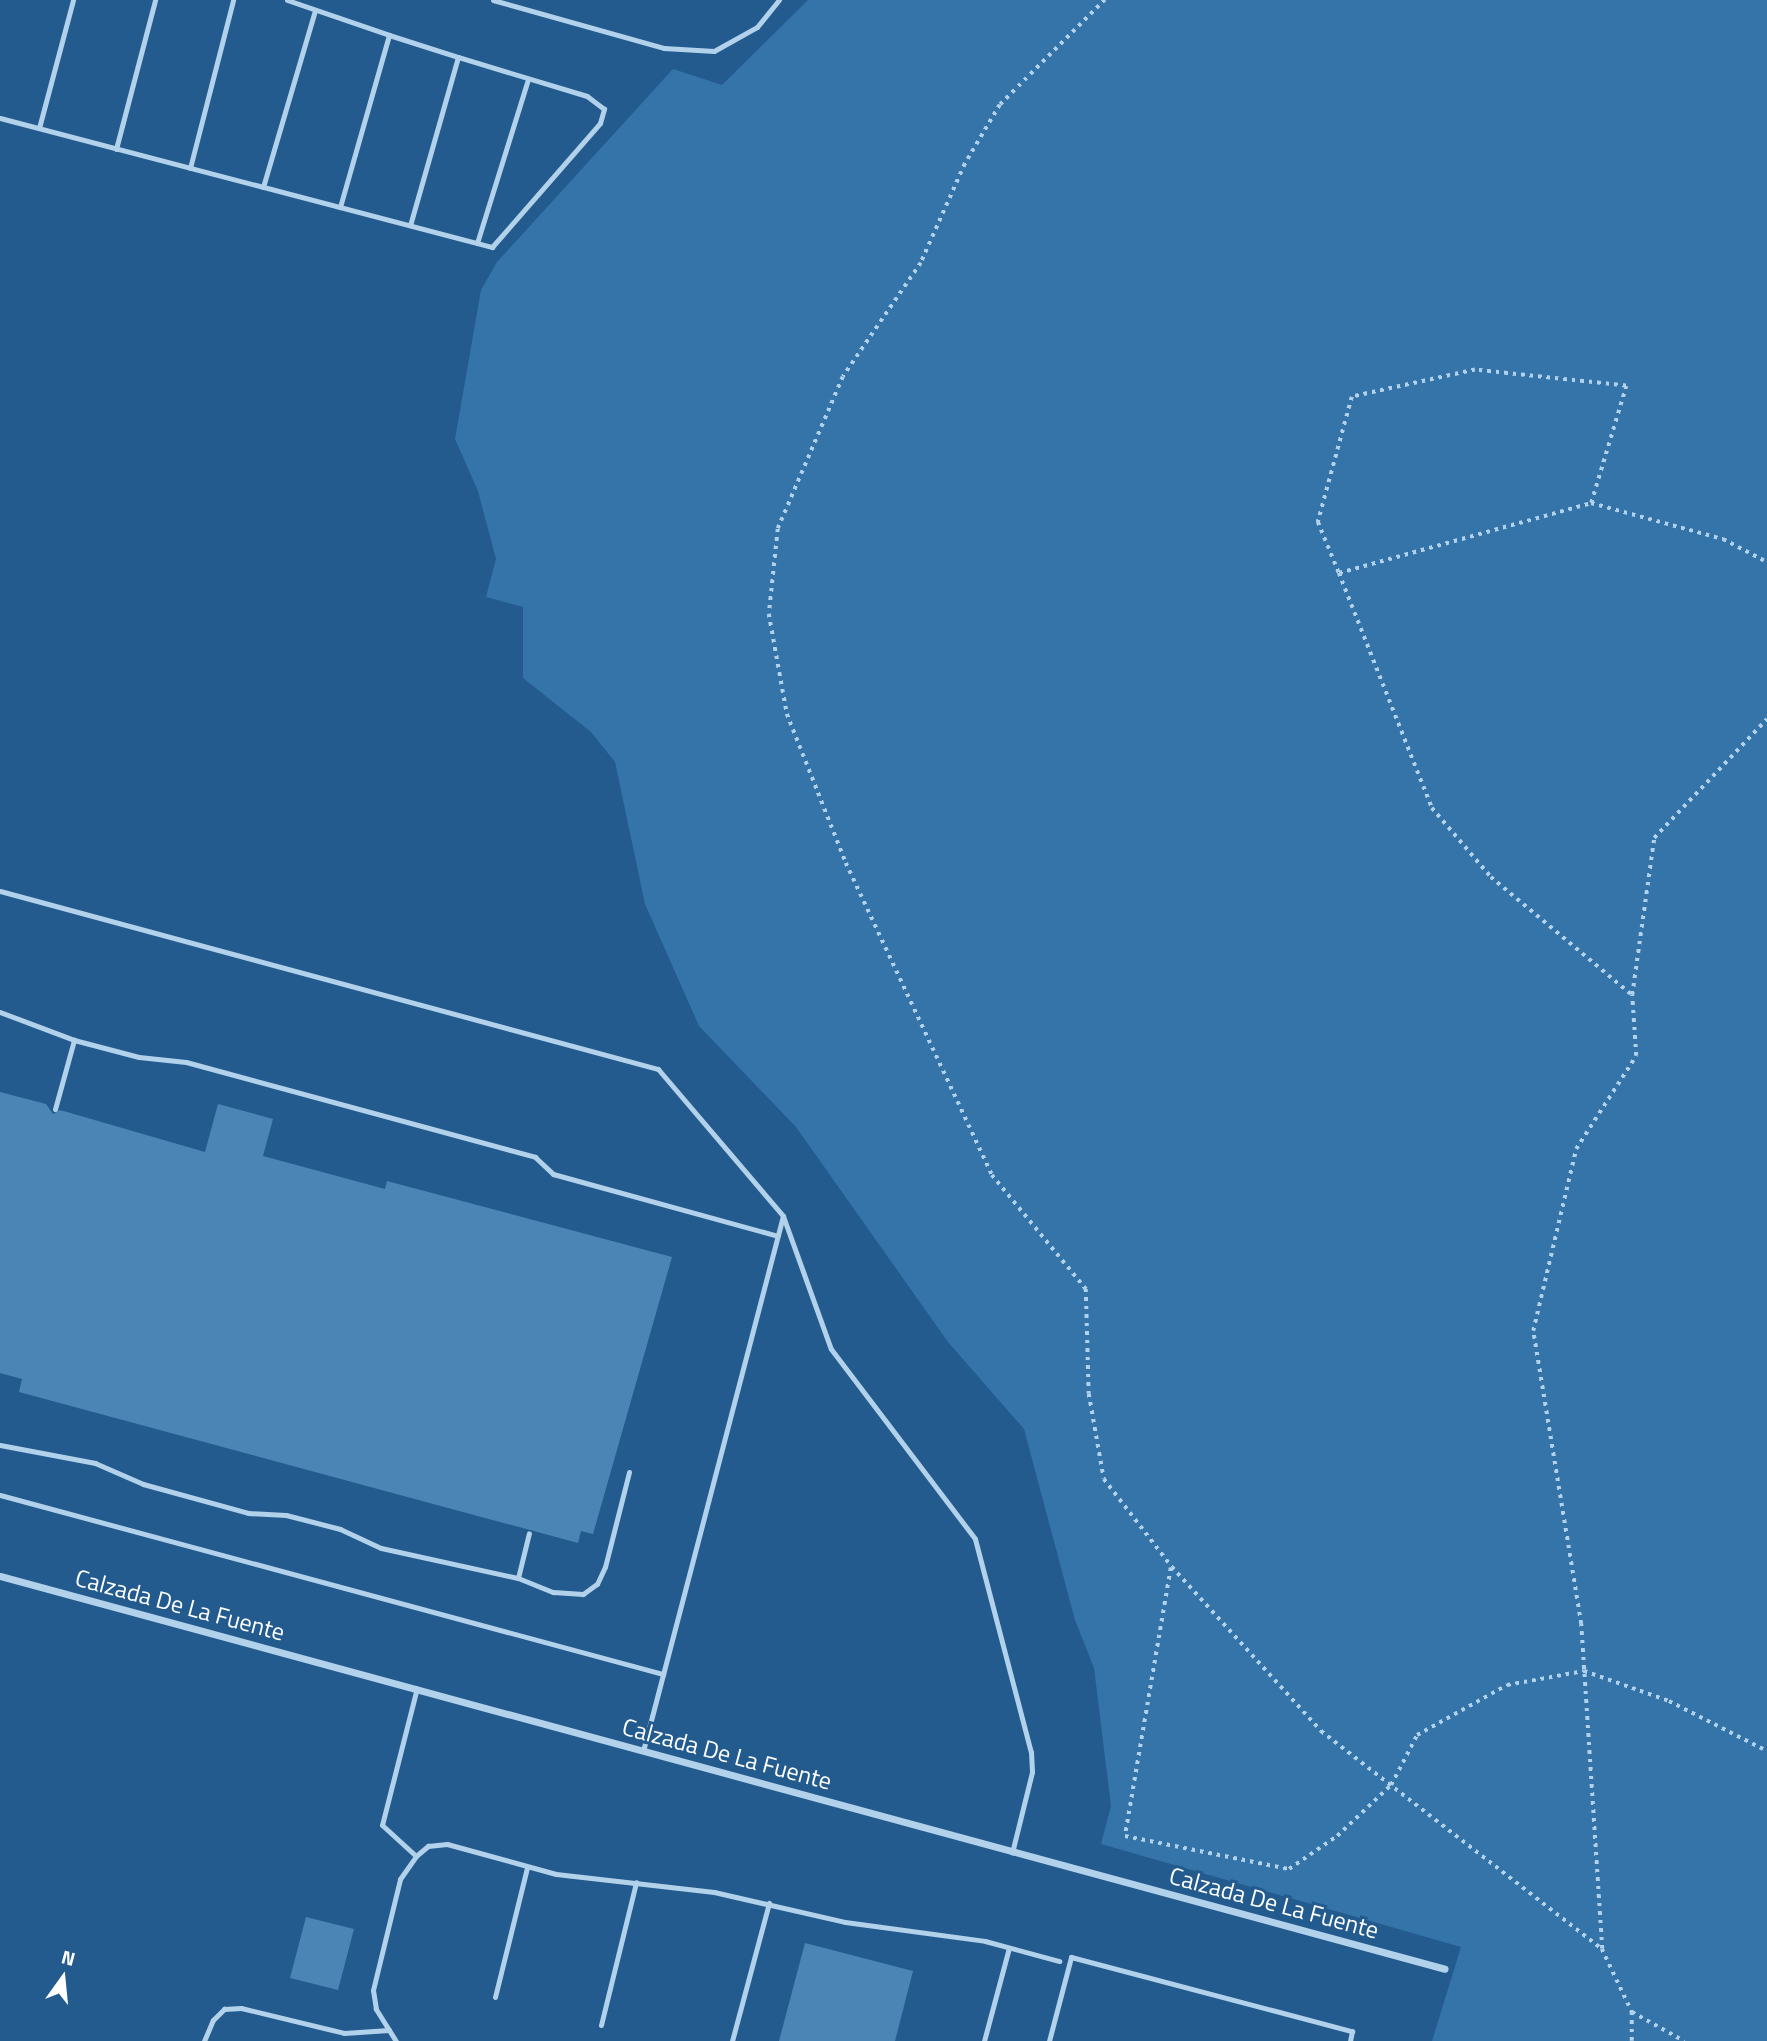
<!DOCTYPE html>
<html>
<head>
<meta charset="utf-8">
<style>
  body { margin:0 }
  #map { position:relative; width:1767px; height:2041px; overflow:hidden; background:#235b8e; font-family:"Titillium Web",sans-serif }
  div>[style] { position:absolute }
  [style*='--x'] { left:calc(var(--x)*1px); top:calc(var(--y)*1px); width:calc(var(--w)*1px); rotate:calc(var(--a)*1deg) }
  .green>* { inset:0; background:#3474a9 }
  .building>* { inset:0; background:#4b85b5 }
  .path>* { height:3.5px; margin-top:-1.75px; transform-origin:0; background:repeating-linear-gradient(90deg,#b2d1eb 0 3.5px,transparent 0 8.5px) }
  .service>* { height:5px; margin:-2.5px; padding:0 2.5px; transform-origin:2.5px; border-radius:2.5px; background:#b2d1eb }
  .minor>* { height:7px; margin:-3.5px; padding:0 3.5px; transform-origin:3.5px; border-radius:3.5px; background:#b2d1eb }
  span { translate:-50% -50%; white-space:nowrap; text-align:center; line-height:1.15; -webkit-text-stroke:6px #235b8e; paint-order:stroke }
  .street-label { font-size:24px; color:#fff }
  .north { position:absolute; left:28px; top:1943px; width:70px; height:70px; -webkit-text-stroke:5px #235b8e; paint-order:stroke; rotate:15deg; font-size:19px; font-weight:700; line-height:28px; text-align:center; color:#fff }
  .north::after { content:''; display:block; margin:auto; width:24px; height:32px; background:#fff; clip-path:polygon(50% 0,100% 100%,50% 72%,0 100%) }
</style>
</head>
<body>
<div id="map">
  <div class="green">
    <div style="clip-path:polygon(808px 0,1767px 0,1767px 2041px,1432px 2041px,1461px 1947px,1101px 1844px,1111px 1806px,1094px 1668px,1075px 1620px,1024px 1429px,948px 1342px,796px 1127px,699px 1026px,645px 904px,615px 762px,591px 732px,523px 678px,523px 607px,486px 597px,496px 559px,478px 491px,455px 439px,481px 290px,497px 262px,673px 69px,722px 85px)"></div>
  </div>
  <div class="building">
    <div style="clip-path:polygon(0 1092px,46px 1104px,53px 1114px,60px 1110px,205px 1152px,218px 1104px,273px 1119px,263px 1156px,385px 1189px,387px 1181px,672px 1257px,593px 1534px,581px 1531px,578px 1543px,19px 1392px,22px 1379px,0 1373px)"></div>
    <div style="clip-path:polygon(306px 1917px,354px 1929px,338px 1990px,290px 1978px)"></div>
    <div style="clip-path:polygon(805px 1943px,913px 1971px,895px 2041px,779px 2041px)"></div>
  </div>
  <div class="path">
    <div style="--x:1105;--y:0;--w:148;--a:135"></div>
    <div style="--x:1000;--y:105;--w:69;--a:120.7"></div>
    <div style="--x:965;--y:164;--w:108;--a:114"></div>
    <div style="--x:921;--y:263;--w:138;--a:124.4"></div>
    <div style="--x:843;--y:377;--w:165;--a:113.2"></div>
    <div style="--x:778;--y:529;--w:85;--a:96"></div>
    <div style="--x:769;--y:614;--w:102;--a:79.8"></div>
    <div style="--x:787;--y:714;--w:160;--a:68.4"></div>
    <div style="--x:846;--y:863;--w:344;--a:64.9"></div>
    <div style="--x:992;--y:1175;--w:148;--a:50.5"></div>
    <div style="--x:1086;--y:1289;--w:105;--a:88.4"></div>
    <div style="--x:1089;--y:1394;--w:86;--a:80"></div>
    <div style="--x:1104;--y:1479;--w:111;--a:52.3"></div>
    <div style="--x:1172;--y:1567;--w:222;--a:47.7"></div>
    <div style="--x:1321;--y:1731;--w:356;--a:37.8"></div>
    <div style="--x:1602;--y:1949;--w:70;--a:64.5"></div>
    <div style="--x:1632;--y:2012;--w:29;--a:90"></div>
    <div style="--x:1591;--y:503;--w:137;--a:15.3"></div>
    <div style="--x:1723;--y:539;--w:50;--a:27.6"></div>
    <div style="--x:1339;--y:573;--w:262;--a:-15.5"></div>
    <div style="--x:1591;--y:503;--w:122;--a:-73.3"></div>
    <div style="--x:1626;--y:386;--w:152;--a:-174"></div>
    <div style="--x:1475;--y:370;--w:126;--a:167.6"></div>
    <div style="--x:1352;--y:397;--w:130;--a:105.2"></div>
    <div style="--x:1318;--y:522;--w:55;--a:67.6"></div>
    <div style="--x:1339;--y:573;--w:253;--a:68.4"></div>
    <div style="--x:1432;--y:808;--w:91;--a:49.5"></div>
    <div style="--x:1491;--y:877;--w:184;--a:39.9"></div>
    <div style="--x:1171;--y:1568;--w:272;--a:99.7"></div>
    <div style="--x:1125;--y:1836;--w:167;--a:11.4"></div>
    <div style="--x:1289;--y:1869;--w:58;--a:-34.5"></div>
    <div style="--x:1337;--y:1836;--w:74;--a:-43.4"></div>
    <div style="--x:1391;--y:1785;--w:56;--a:-62.5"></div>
    <div style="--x:1417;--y:1735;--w:103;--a:-29.1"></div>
    <div style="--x:1507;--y:1685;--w:78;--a:-10.3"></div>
    <div style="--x:1584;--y:1671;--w:90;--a:19.4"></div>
    <div style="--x:1669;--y:1701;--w:110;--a:27"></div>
    <div style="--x:1602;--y:1949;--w:326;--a:-93.7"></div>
    <div style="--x:1581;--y:1624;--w:297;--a:-99.3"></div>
    <div style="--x:1533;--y:1331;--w:187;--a:-76.7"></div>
    <div style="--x:1576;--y:1149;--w:111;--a:-57.2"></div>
    <div style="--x:1636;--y:1056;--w:61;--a:-93.8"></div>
    <div style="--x:1632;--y:995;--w:159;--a:-82"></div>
    <div style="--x:1654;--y:838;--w:164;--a:-46.5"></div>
    <div style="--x:1632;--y:2012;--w:60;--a:29.1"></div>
  </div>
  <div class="service">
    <div style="--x:287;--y:0;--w:108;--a:18.9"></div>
    <div style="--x:389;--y:35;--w:179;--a:105.9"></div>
    <div style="--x:493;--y:0;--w:178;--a:15.7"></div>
    <div style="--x:664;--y:48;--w:50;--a:3.4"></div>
    <div style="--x:714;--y:51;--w:49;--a:-29.2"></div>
    <div style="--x:757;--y:27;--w:35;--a:-51"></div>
    <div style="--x:389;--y:35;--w:72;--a:17.7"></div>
    <div style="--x:458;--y:57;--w:175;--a:105.9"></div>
    <div style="--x:0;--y:118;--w:509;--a:14.69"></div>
    <div style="--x:492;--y:247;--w:164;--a:-48.9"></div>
    <div style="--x:600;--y:123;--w:15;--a:-74"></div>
    <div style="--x:604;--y:109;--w:21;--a:-143"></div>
    <div style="--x:587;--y:96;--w:135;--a:-163.2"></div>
    <div style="--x:39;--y:128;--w:132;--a:-75.1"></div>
    <div style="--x:116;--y:149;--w:154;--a:-75.3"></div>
    <div style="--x:190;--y:168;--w:173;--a:-75.6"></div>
    <div style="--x:263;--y:187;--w:184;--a:-73.6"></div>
    <div style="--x:477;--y:243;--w:172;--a:-72.7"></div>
    <div style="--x:0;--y:891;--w:682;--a:15.14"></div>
    <div style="--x:658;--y:1069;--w:193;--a:49.6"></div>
    <div style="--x:783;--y:1216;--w:141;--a:70.2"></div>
    <div style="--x:831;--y:1349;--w:238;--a:52.8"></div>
    <div style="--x:975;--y:1539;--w:220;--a:75.3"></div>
    <div style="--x:1031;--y:1752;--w:20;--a:87"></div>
    <div style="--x:1032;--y:1772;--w:83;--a:103.9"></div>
    <div style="--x:0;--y:1012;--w:79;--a:20.7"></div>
    <div style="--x:74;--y:1040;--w:67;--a:14.7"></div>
    <div style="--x:139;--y:1057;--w:47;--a:6.1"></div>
    <div style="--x:186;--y:1062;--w:362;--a:15.2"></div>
    <div style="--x:535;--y:1157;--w:25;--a:43"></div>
    <div style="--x:553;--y:1174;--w:233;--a:15.4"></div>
    <div style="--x:55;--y:1109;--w:72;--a:-74.6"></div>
    <div style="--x:0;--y:1445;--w:97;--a:10.7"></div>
    <div style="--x:95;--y:1463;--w:52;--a:23.6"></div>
    <div style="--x:143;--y:1484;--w:109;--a:15.4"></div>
    <div style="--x:248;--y:1513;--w:38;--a:3"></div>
    <div style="--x:286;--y:1515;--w:56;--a:14.5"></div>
    <div style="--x:340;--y:1529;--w:45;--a:24.9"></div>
    <div style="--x:381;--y:1548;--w:140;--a:12.4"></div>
    <div style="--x:518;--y:1578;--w:38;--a:22"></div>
    <div style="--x:553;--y:1592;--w:30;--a:4"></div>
    <div style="--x:583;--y:1594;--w:17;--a:-36"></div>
    <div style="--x:597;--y:1584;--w:19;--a:-65"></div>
    <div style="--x:605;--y:1567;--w:98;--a:-75.8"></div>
    <div style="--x:0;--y:1495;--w:687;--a:15.11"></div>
    <div style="--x:518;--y:1578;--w:46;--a:-76.3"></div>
    <div style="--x:643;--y:1751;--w:553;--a:-75.34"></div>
    <div style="--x:416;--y:1856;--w:46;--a:-137.6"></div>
    <div style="--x:382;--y:1825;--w:141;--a:-75.7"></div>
    <div style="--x:495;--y:1997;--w:133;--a:-76.1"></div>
    <div style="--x:601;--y:2025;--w:147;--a:-76.2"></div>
    <div style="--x:389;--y:2030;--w:25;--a:-122"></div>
    <div style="--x:376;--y:2009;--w:19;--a:-99"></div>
    <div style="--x:373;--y:1990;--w:114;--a:-76.3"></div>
    <div style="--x:400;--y:1879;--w:28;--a:-55"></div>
    <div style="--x:416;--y:1856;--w:16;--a:-40"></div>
    <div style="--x:428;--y:1846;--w:19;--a:-6"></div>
    <div style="--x:447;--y:1844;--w:113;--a:15.4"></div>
    <div style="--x:556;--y:1874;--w:159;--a:6.5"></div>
    <div style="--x:714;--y:1892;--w:134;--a:12.9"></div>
    <div style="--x:845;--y:1922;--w:141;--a:7.7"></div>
    <div style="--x:985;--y:1941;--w:77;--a:15.1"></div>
    <div style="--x:204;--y:2041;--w:23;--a:-67"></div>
    <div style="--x:213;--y:2020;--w:16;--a:-45"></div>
    <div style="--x:224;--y:2009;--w:17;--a:-3"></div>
    <div style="--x:241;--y:2008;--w:106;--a:13.6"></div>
    <div style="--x:344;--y:2033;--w:45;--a:-3.8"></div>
    <div style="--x:389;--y:2030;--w:13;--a:58"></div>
    <div style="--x:732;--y:2041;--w:143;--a:-75"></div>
    <div style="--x:984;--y:2041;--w:96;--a:-75"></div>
    <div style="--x:1049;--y:2041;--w:87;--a:-75.3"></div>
    <div style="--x:1071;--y:1957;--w:291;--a:14.8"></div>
    <div style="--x:1352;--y:2031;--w:10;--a:101"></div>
  </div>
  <div class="minor">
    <div style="--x:0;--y:1576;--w:1497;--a:15.21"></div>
  </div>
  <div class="street-label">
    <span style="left:180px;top:1605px;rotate:15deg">Calzada De La Fuente</span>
    <span style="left:727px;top:1754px;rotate:15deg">Calzada De La Fuente</span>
    <span style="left:1274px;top:1903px;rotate:15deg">Calzada De La Fuente</span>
  </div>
  <div class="north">N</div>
</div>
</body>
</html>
